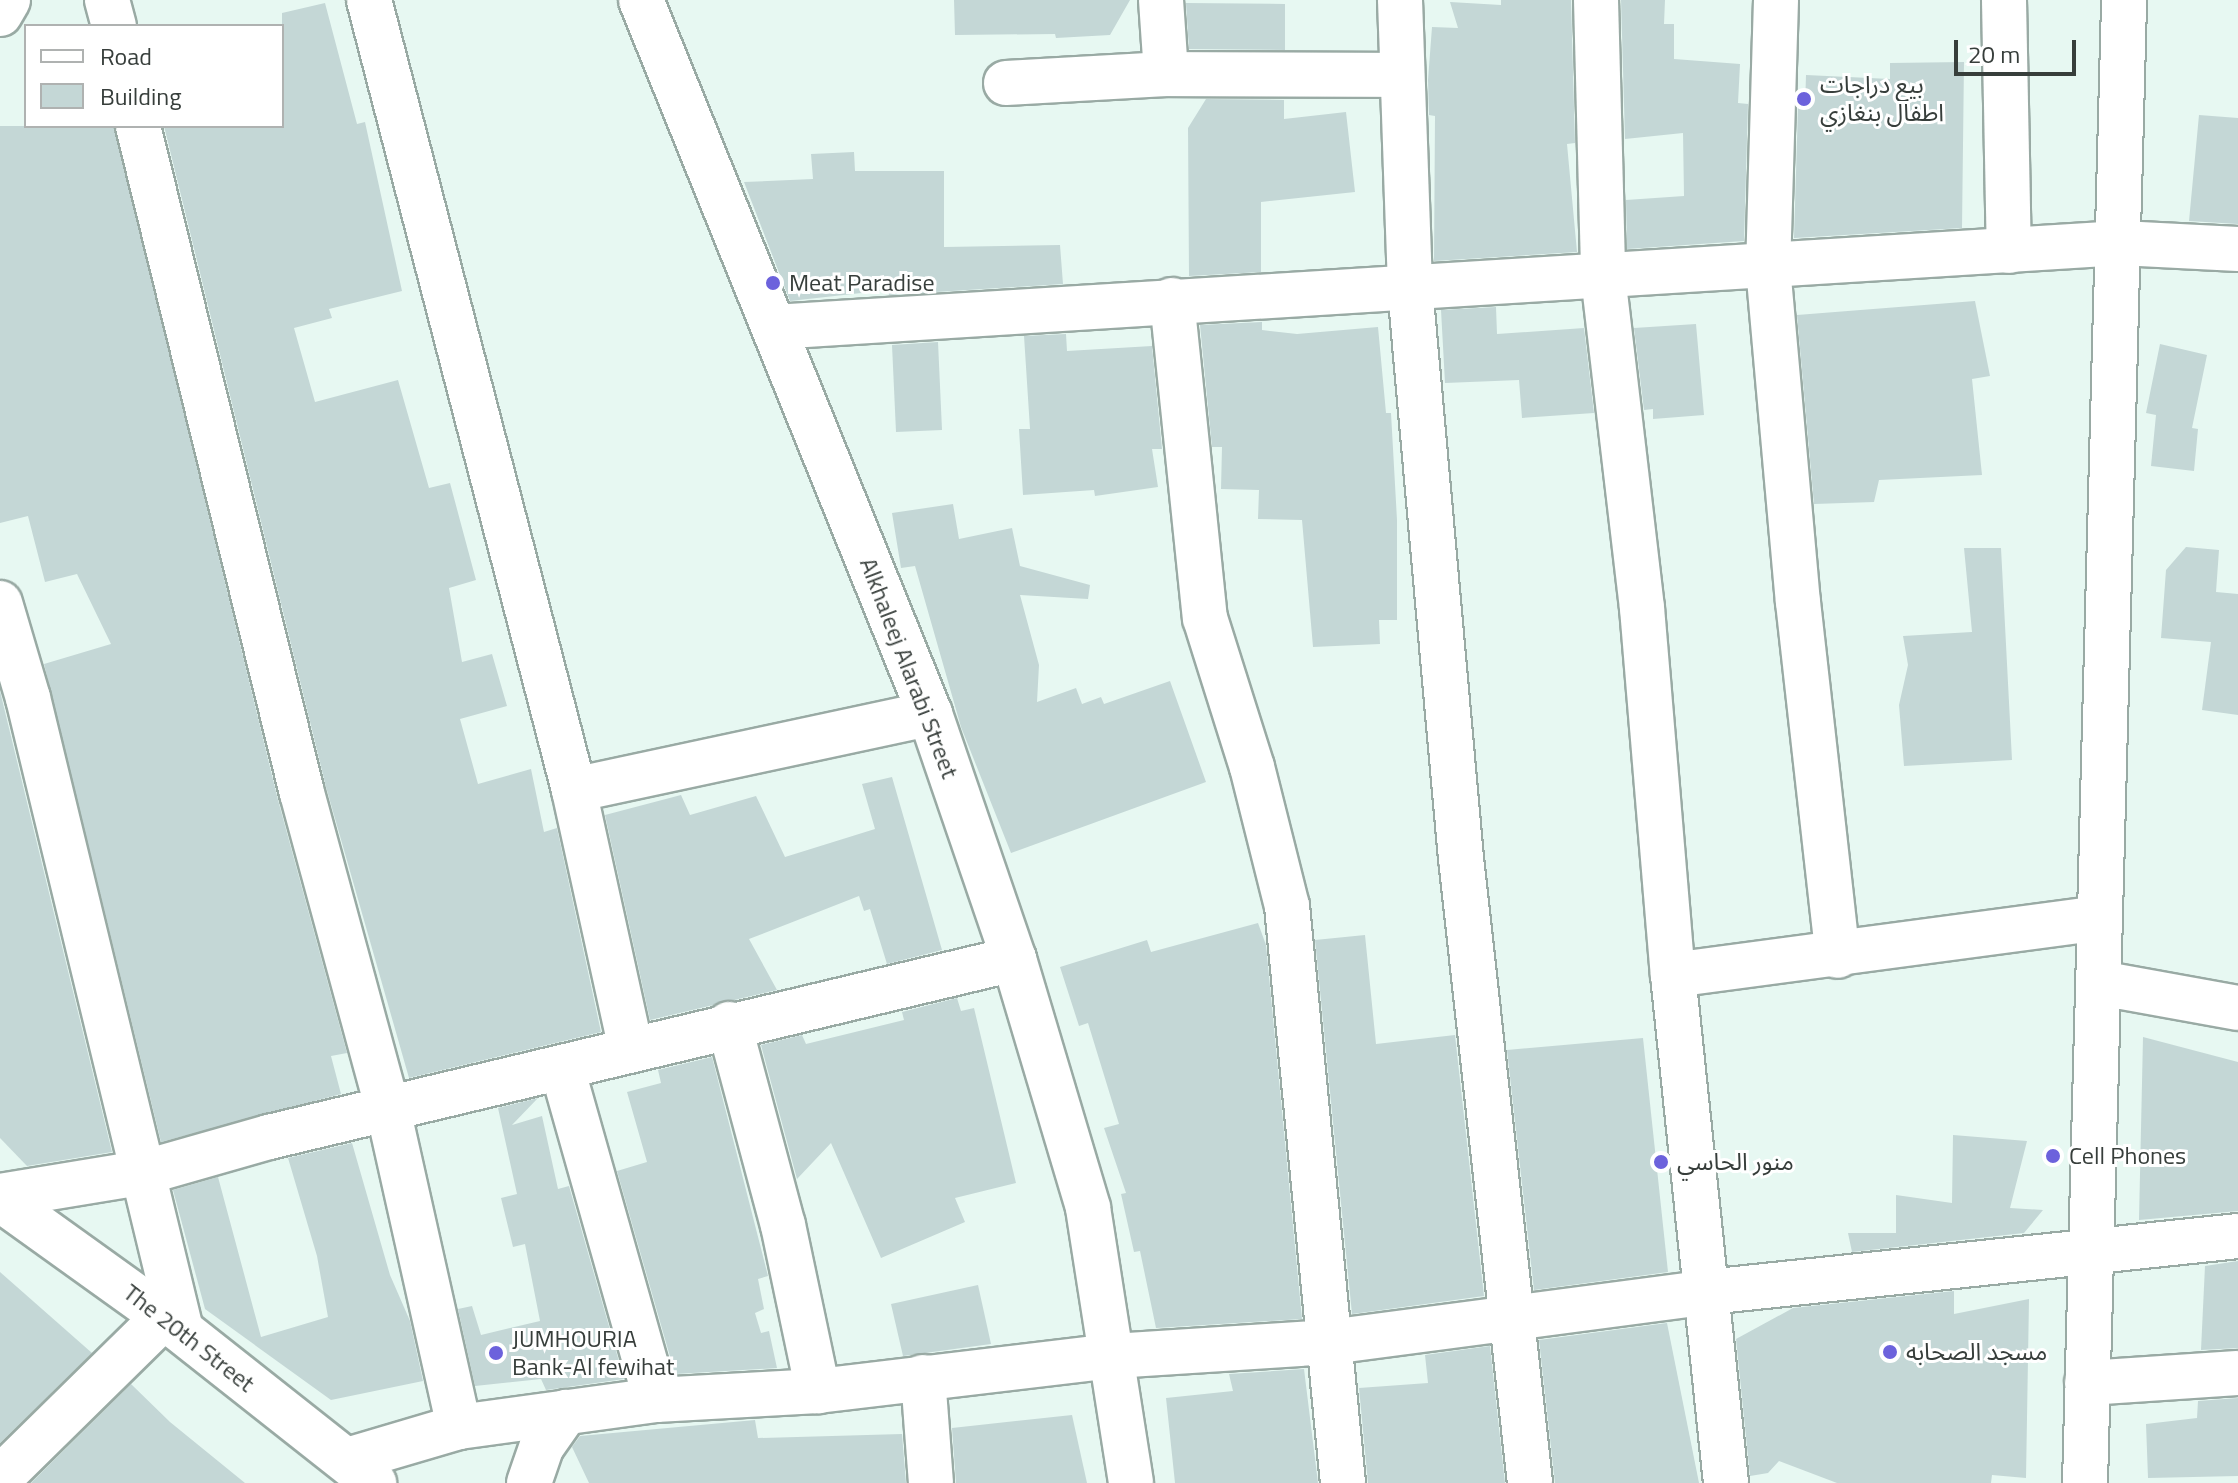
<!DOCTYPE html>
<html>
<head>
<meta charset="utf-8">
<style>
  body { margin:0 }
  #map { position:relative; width:2238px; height:1483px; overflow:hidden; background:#e7f8f2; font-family:"Titillium Web","Noto Sans Arabic",sans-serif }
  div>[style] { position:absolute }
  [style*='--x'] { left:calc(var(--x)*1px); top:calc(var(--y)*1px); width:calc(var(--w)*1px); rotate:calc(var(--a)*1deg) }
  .building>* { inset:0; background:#c4d7d6 }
  .roads { filter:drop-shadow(2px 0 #99aaa4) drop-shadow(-2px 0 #99aaa4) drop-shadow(0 2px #99aaa4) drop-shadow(0 -2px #99aaa4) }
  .minor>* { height:44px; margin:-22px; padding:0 22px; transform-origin:22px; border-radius:22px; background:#fff }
  .major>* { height:44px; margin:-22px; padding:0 22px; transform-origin:22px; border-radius:22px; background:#fff }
  .dots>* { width:22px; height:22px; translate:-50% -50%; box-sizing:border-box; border:4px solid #fff; border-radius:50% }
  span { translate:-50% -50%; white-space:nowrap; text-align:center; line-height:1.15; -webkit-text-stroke:6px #fff; paint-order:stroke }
  .poi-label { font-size:24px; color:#373e3b }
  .left { translate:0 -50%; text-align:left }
  .street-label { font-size:24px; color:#373e3b }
  .legend { position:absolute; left:24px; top:24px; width:260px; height:104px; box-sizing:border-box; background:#fff; border:2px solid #afb2b1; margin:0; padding:10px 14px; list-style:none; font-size:24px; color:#373e3b }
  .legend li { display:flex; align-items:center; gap:16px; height:40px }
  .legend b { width:40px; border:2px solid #afb2b1 }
  .scale { position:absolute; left:1954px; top:40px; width:122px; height:36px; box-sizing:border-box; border:4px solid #373e3b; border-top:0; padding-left:10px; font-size:24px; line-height:28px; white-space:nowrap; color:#373e3b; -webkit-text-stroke:6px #fff; paint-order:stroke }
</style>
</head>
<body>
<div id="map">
  <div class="building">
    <div style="clip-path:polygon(954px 0,1130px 0,1110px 35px,1056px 38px,1055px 34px,955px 35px)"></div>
    <div style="clip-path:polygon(1501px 0,1571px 0,1575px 143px,1567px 144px,1577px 252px,1434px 261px,1435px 116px,1429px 115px,1428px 80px,1432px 27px,1458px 28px,1450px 2px,1501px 5px)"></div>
    <div style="clip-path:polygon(1621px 0,1665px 0,1664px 24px,1674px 24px,1674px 59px,1740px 64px,1738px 103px,1748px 104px,1744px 241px,1627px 249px,1626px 200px,1684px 196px,1683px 133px,1625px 139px)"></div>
    <div style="clip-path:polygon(325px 3px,357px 124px,365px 122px,402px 291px,329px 309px,332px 318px,294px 328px,315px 402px,398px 380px,429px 488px,450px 483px,476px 580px,449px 588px,462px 662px,492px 654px,507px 706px,460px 719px,478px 784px,531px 769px,544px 832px,557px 828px,601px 1032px,409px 1078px,326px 787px,164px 126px,282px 126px,282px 13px)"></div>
    <div style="clip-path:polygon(1186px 3px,1285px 4px,1285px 50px,1189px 49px)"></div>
    <div style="clip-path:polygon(1964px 62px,1962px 228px,1794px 238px,1798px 107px,1805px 108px,1806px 75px,1890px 79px,1890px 63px)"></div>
    <div style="clip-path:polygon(1206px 99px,1284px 100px,1284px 119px,1346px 112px,1355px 192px,1261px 202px,1261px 272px,1189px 276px,1188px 128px)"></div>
    <div style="clip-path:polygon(2199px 115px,2238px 118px,2238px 224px,2189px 221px)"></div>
    <div style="clip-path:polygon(0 126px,114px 126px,278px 800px,347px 1053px,331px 1056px,341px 1094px,161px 1142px,44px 664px,111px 644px,77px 574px,45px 582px,28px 516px,0 523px)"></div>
    <div style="clip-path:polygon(854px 152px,855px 171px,944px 171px,944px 247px,1060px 245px,1063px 284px,889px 295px,888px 290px,790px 301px,744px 182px,813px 179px,811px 154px)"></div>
    <div style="clip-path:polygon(1975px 301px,1990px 376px,1972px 379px,1982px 475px,1879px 480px,1874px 502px,1814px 504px,1797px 315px)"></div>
    <div style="clip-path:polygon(1496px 307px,1497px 334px,1584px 328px,1594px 413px,1522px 418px,1519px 380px,1445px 383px,1441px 310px)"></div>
    <div style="clip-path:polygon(1262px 322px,1262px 330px,1297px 334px,1378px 327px,1386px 413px,1391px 413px,1397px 520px,1397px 620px,1379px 620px,1380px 644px,1313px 647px,1302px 520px,1258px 519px,1259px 490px,1221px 489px,1222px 447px,1212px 447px,1200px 325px)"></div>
    <div style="clip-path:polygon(1696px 324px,1704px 415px,1653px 419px,1653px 409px,1644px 410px,1634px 328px)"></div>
    <div style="clip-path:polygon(1066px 334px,1067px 351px,1152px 346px,1162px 449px,1152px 449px,1158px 487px,1095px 496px,1094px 490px,1023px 495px,1019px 429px,1030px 429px,1024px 336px)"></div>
    <div style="clip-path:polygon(938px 342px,942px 430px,896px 432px,892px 345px)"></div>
    <div style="clip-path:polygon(2160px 344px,2207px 355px,2192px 428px,2198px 429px,2194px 471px,2151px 466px,2156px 415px,2146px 413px)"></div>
    <div style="clip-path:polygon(953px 504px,959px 539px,1012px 528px,1020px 566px,1090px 585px,1088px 599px,1020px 595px,1039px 665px,1037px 702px,1076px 688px,1082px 704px,1101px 697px,1104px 704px,1170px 681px,1206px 782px,1011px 853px,961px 727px,915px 566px,901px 568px,892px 513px)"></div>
    <div style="clip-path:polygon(2186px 547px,2219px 550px,2216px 592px,2238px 594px,2238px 715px,2202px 710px,2211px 642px,2161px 638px,2166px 570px)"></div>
    <div style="clip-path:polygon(1964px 548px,2001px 548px,2012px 760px,1904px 766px,1899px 705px,1908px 665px,1903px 636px,1972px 632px)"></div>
    <div style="clip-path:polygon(0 691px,112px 1152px,27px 1166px,0 1138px)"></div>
    <div style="clip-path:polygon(892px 777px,942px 950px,887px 964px,870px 909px,864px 911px,859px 896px,749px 939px,777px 990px,650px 1020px,605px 815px,681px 795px,690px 815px,756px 796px,785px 857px,875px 829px,862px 784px)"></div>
    <div style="clip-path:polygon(1258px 923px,1266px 945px,1302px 1319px,1156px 1328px,1140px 1251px,1134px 1252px,1121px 1194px,1126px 1193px,1104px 1128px,1119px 1124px,1088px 1023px,1079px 1026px,1060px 967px,1147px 940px,1151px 952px)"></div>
    <div style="clip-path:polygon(1365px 935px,1376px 1044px,1455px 1035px,1484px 1296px,1352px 1314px,1315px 940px)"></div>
    <div style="clip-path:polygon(957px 998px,961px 1011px,974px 1008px,1016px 1183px,955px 1198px,965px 1222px,881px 1258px,831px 1143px,797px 1179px,761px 1045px,802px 1035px,806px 1044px,904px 1020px,902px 1012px)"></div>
    <div style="clip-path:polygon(2143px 1037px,2238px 1062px,2238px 1211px,2139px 1220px)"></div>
    <div style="clip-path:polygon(1643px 1038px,1668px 1272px,1534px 1290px,1507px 1050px)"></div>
    <div style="clip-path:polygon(712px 1057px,768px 1276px,758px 1279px,764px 1309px,755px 1313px,761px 1333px,769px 1331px,777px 1368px,675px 1374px,617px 1171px,647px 1162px,627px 1092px,661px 1083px,658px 1070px)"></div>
    <div style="clip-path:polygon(538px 1098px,512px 1125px,542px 1116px,558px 1189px,569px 1186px,624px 1379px,546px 1390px,541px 1379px,475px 1386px,458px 1309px,472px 1306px,481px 1335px,540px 1321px,525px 1244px,513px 1247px,501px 1198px,517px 1194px,498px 1108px)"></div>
    <div style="clip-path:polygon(1953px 1135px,2027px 1141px,2010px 1208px,2043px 1210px,2024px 1233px,1852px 1252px,1848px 1233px,1896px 1233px,1896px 1195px,1952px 1203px)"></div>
    <div style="clip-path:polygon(352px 1143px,390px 1275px,410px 1321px,423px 1381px,331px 1400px,205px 1309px,173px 1190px,218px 1177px,261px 1337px,328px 1317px,317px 1256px,288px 1158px)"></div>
    <div style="clip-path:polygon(2238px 1261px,2238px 1348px,2201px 1350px,2205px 1266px)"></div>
    <div style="clip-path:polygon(0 1272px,92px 1353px,0 1443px)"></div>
    <div style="clip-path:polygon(978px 1285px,991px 1344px,903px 1356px,891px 1304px)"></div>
    <div style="clip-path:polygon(1954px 1291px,1954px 1314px,2029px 1299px,2026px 1478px,1992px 1475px,1991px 1483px,1837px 1483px,1779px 1461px,1768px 1473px,1750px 1476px,1736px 1339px,1793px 1308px)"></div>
    <div style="clip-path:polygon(1667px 1323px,1699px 1483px,1555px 1483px,1539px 1340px)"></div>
    <div style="clip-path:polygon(1490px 1346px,1505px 1483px,1368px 1483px,1359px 1388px,1428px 1383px,1425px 1355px)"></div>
    <div style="clip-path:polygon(1304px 1369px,1318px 1483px,1175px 1483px,1166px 1398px,1233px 1391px,1229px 1374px)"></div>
    <div style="clip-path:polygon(131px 1384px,170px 1422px,245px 1483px,31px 1483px)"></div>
    <div style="clip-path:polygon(2238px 1398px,2238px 1476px,2148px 1478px,2146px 1424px,2197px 1418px,2198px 1401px)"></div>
    <div style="clip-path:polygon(1072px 1415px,1087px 1483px,956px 1483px,952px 1428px)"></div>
    <div style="clip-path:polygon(755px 1420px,758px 1438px,902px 1434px,906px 1483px,589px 1483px,572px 1447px,580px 1436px)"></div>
  </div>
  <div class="roads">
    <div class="minor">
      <div style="--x:107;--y:0;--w:27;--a:75"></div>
      <div style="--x:369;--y:0;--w:816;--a:75.45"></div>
      <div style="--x:574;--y:790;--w:266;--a:77.6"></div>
      <div style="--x:1161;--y:0;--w:74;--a:86.1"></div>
      <div style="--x:1400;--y:0;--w:288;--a:88"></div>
      <div style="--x:1410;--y:288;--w:572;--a:84.89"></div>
      <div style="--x:1461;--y:858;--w:629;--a:83.7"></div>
      <div style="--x:1596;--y:0;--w:276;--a:88.5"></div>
      <div style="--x:1603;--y:276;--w:334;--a:83.3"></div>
      <div style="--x:1642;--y:608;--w:368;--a:85.2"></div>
      <div style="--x:1673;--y:975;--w:511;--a:84.04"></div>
      <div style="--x:1776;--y:0;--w:267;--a:91.7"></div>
      <div style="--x:1768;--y:267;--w:336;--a:84.9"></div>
      <div style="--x:1798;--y:602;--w:356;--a:83.6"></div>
      <div style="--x:2004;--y:0;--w:251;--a:88.9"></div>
      <div style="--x:0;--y:14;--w:16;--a:-60"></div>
      <div style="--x:1006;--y:83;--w:160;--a:-3.2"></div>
      <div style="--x:1166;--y:74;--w:236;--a:0.2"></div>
      <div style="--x:138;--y:126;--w:687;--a:76.19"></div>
      <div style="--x:302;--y:793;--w:327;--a:74.8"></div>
      <div style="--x:388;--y:1109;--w:326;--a:77.4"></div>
      <div style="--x:1172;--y:300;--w:320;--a:84.1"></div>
      <div style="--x:1205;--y:618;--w:156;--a:72.5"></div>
      <div style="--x:1252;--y:767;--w:143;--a:75.9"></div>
      <div style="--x:1287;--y:906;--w:580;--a:84.46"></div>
      <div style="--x:774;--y:327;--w:1349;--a:-3.57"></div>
      <div style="--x:2120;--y:243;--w:118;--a:2.9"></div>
      <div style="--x:0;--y:603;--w:99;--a:73.6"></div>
      <div style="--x:28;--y:698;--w:650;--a:76.39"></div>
      <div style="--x:574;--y:790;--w:364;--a:-12.1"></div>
      <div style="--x:1673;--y:975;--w:429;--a:-7.6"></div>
      <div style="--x:2100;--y:983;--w:140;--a:10.3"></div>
      <div style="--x:729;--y:1024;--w:208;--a:75"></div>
      <div style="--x:783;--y:1225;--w:170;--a:78.1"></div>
      <div style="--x:562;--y:1068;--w:345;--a:74.2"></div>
      <div style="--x:0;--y:1196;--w:148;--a:-9.3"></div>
      <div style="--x:146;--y:1172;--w:128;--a:-15.9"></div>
      <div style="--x:269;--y:1137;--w:766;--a:-13.44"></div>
      <div style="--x:923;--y:1377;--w:106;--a:85.7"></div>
      <div style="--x:2087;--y:1383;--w:151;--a:-3.8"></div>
      <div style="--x:347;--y:1460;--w:117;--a:-16.4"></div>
      <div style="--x:459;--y:1427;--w:199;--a:-7.8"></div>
      <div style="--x:656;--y:1400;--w:162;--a:-3.2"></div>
      <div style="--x:818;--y:1391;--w:297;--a:-6.8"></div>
      <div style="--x:1113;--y:1356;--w:217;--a:-3.7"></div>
      <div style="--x:1330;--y:1342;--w:381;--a:-7.5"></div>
      <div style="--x:1708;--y:1292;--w:533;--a:-6.03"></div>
      <div style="--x:0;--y:1478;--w:230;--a:-44.5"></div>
      <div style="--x:529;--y:1483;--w:39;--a:-71"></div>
      <div style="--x:542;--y:1446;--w:42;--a:-54.8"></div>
      <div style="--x:2085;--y:1483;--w:1484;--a:-88.49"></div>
    </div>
    <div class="major">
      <div style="--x:641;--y:0;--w:770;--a:67.96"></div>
      <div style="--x:930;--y:714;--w:259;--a:71.1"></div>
      <div style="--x:1014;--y:959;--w:260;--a:73.4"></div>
      <div style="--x:1088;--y:1208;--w:278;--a:81.1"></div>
      <div style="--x:0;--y:1199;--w:202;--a:35.7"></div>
      <div style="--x:164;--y:1317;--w:268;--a:38.3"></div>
    </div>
  </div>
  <div class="dots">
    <div style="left:1804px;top:99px;background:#6c62dc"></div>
    <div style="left:773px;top:283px;background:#6c62dc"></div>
    <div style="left:2053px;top:1156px;background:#6c62dc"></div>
    <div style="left:1661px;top:1162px;background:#6c62dc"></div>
    <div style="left:1890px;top:1352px;background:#6c62dc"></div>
    <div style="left:496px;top:1353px;background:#6c62dc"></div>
  </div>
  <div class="poi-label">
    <span class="left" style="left:1820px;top:99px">بيع دراجات<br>اطفال بنغازي</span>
    <span class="left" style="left:789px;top:283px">Meat Paradise</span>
    <span class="left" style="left:2069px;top:1156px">Cell Phones</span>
    <span class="left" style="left:1677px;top:1162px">منور الحاسي</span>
    <span class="left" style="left:512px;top:1353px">JUMHOURIA<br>Bank-Al fewihat</span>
    <span class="left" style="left:1906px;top:1352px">مسجد الصحابه</span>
  </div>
  <div class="street-label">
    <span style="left:909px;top:668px;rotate:69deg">Alkhaleej Alarabi Street</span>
    <span style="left:189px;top:1338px;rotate:38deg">The 20th Street</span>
  </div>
  <ul class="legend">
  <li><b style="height:10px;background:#fff"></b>Road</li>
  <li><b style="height:22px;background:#c4d7d6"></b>Building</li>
  </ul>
  <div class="scale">20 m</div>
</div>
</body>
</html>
